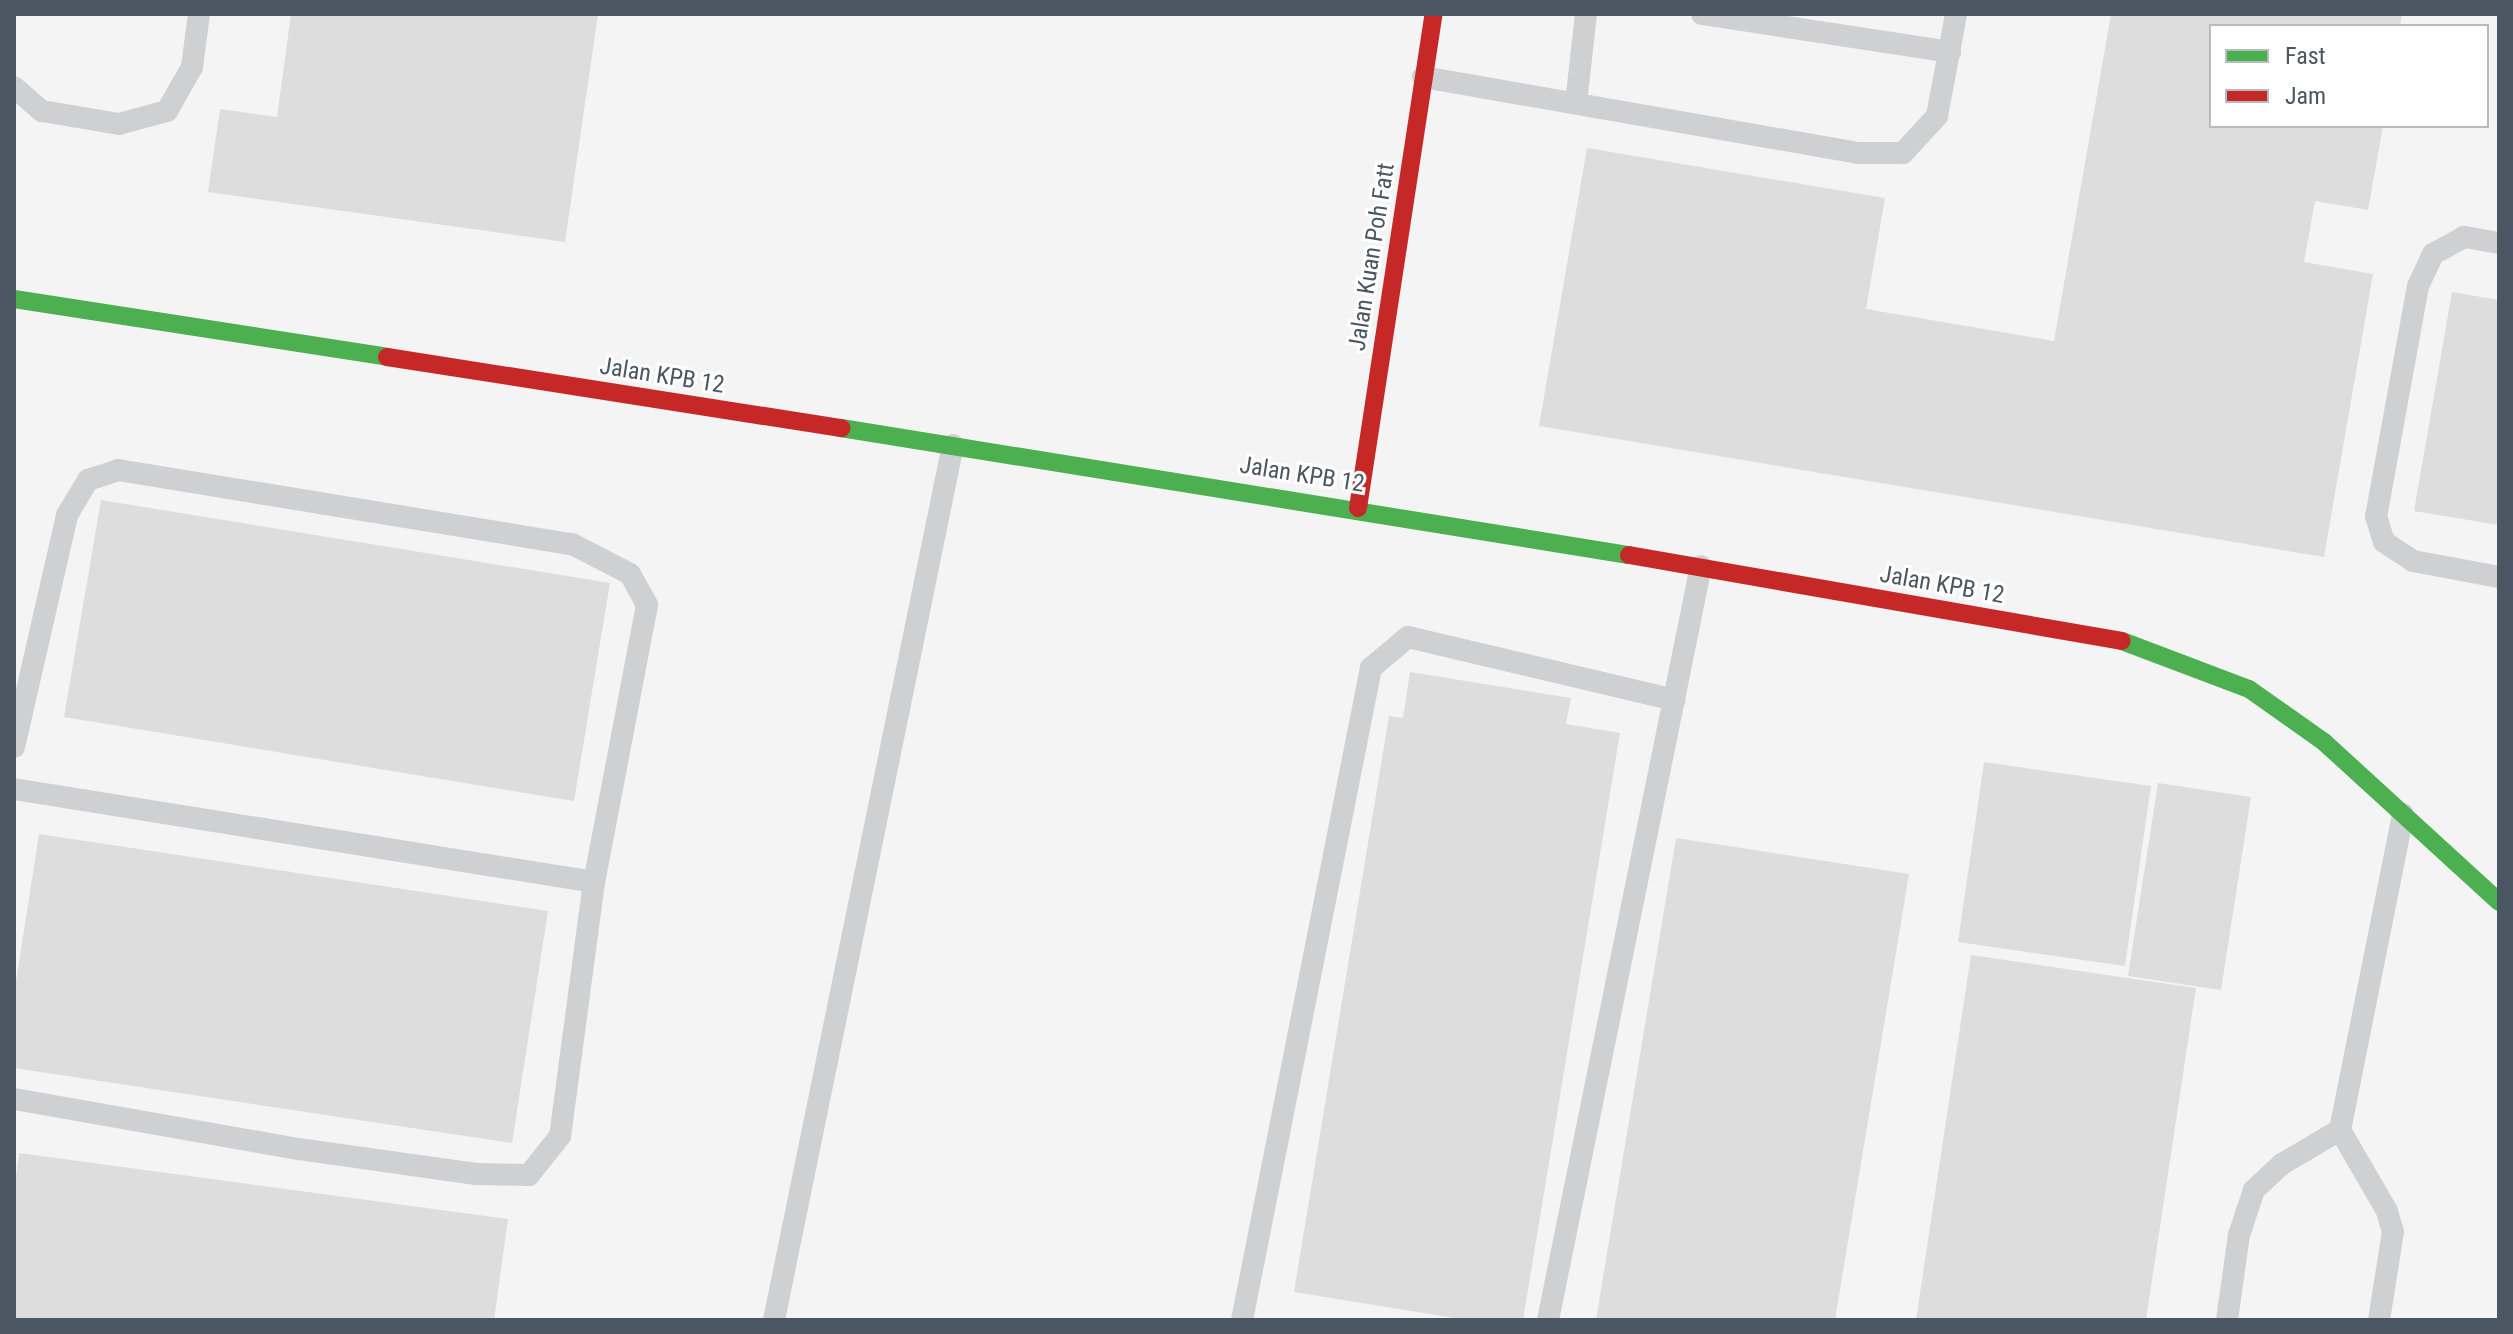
<!DOCTYPE html>
<html>
<head>
<meta charset="utf-8">
<style>
  body { margin:0 }
  #map { position:relative; width:2513px; height:1334px; overflow:hidden; background:#f4f4f4; font-family:"Roboto Condensed",sans-serif }
  div>[style] { position:absolute }
  [style*='--x'] { left:calc(var(--x)*1px); top:calc(var(--y)*1px); width:calc(var(--w)*1px); rotate:calc(var(--a)*1deg) }
  .building>* { inset:0; background:#ddddde }
  .lane>* { height:22px; margin:-11px; padding:0 11px; transform-origin:11px; border-radius:11px; background:#ced0d2 }
  .fast>* { height:18px; margin:-9px; padding:0 9px; transform-origin:9px; border-radius:9px; background:#4caf50 }
  .jam>* { height:18px; margin:-9px; padding:0 9px; transform-origin:9px; border-radius:9px; background:#c62828 }
  span { translate:-50% -50%; white-space:nowrap; text-align:center; line-height:1.15; -webkit-text-stroke:6px #fff; paint-order:stroke }
  .street-label { font-size:24px; color:#4a5661 }
  .frame { position:absolute; inset:0; border:16px solid #4a5661; pointer-events:none }
  .legend { position:absolute; left:2209px; top:24px; width:280px; height:104px; box-sizing:border-box; background:#fff; border:2px solid #b7bbc0; margin:0; padding:10px 14px; list-style:none; font-size:24px; color:#4a5661 }
  .legend li { display:flex; align-items:center; gap:16px; height:40px }
  .legend b { width:40px; border:2px solid #b7bbc0 }
</style>
</head>
<body>
<div id="map">
  <div class="building">
    <div style="clip-path:polygon(291px 14px,598px 14px,565px 242px,208px 192px,220px 109px,277px 117px)"></div>
    <div style="clip-path:polygon(2111px 14px,2402px 14px,2400px 26px,2211px 26px,2211px 126px,2383px 126px,2368px 210px,2315px 201px,2304px 262px,2373px 274px,2324px 557px,1539px 426px,1587px 148px,1885px 198px,1866px 309px,2054px 341px)"></div>
    <div style="clip-path:polygon(2452px 292px,2499px 300px,2499px 525px,2414px 511px)"></div>
    <div style="clip-path:polygon(101px 500px,610px 583px,574px 801px,64px 717px)"></div>
    <div style="clip-path:polygon(1410px 672px,1571px 698px,1566px 724px,1620px 733px,1523px 1320px,1466px 1320px,1294px 1292px,1389px 716px,1403px 718px)"></div>
    <div style="clip-path:polygon(1984px 762px,2151px 786px,2125px 966px,1958px 942px)"></div>
    <div style="clip-path:polygon(2158px 783px,2251px 797px,2221px 990px,2128px 976px)"></div>
    <div style="clip-path:polygon(39px 834px,548px 911px,512px 1143px,14px 1068px,14px 994px)"></div>
    <div style="clip-path:polygon(1676px 838px,1909px 874px,1835px 1320px,1596px 1320px)"></div>
    <div style="clip-path:polygon(1971px 955px,2196px 988px,2146px 1320px,1916px 1320px)"></div>
    <div style="clip-path:polygon(19px 1153px,508px 1219px,494px 1320px,14px 1320px,14px 1192px)"></div>
  </div>
  <div class="lane">
    <div style="--x:1702;--y:14;--w:251;--a:8.7"></div>
    <div style="--x:1423;--y:77;--w:442;--a:9.9"></div>
    <div style="--x:1858;--y:153;--w:45;--a:0"></div>
    <div style="--x:1903;--y:153;--w:50;--a:-47.4"></div>
    <div style="--x:1937;--y:116;--w:104;--a:-79.4"></div>
    <div style="--x:14;--y:87;--w:37;--a:41"></div>
    <div style="--x:42;--y:111;--w:78;--a:9.6"></div>
    <div style="--x:119;--y:124;--w:50;--a:-15.2"></div>
    <div style="--x:167;--y:111;--w:51;--a:-60.4"></div>
    <div style="--x:192;--y:67;--w:53;--a:-82.5"></div>
    <div style="--x:1576;--y:103;--w:90;--a:-83.6"></div>
    <div style="--x:2499;--y:243;--w:36;--a:-170"></div>
    <div style="--x:2464;--y:237;--w:35;--a:151"></div>
    <div style="--x:2433;--y:254;--w:35;--a:115"></div>
    <div style="--x:2418;--y:286;--w:234;--a:100.3"></div>
    <div style="--x:2376;--y:516;--w:27;--a:73"></div>
    <div style="--x:2384;--y:542;--w:35;--a:33"></div>
    <div style="--x:2413;--y:561;--w:87;--a:10.5"></div>
    <div style="--x:14;--y:747;--w:238;--a:-77.1"></div>
    <div style="--x:67;--y:515;--w:41;--a:-59"></div>
    <div style="--x:88;--y:480;--w:32;--a:-18"></div>
    <div style="--x:118;--y:470;--w:460;--a:9.3"></div>
    <div style="--x:572;--y:544;--w:65;--a:27.3"></div>
    <div style="--x:630;--y:574;--w:35;--a:61"></div>
    <div style="--x:647;--y:605;--w:282;--a:100.8"></div>
    <div style="--x:594;--y:882;--w:256;--a:97.6"></div>
    <div style="--x:560;--y:1136;--w:50;--a:128.5"></div>
    <div style="--x:529;--y:1175;--w:53;--a:-178.9"></div>
    <div style="--x:476;--y:1174;--w:180;--a:-172"></div>
    <div style="--x:298;--y:1149;--w:288;--a:-170"></div>
    <div style="--x:14;--y:789;--w:587;--a:9.11"></div>
    <div style="--x:774;--y:1320;--w:893;--a:-78.44"></div>
    <div style="--x:1242;--y:1320;--w:665;--a:-78.81"></div>
    <div style="--x:1371;--y:668;--w:48;--a:-40"></div>
    <div style="--x:1408;--y:637;--w:274;--a:13.3"></div>
    <div style="--x:1548;--y:1320;--w:769;--a:-78.53"></div>
    <div style="--x:2227;--y:1320;--w:86;--a:-82"></div>
    <div style="--x:2239;--y:1235;--w:47;--a:-71.6"></div>
    <div style="--x:2254;--y:1190;--w:38;--a:-43"></div>
    <div style="--x:2282;--y:1164;--w:67;--a:-30.4"></div>
    <div style="--x:2379;--y:1320;--w:89;--a:-81"></div>
    <div style="--x:2393;--y:1232;--w:22;--a:-106"></div>
    <div style="--x:2387;--y:1211;--w:94;--a:-120.1"></div>
    <div style="--x:2340;--y:1130;--w:322;--a:-78.7"></div>
  </div>
  <div class="fast">
    <div style="--x:14;--y:299;--w:377;--a:8.8"></div>
    <div style="--x:841;--y:428;--w:798;--a:9.16"></div>
    <div style="--x:2122;--y:641;--w:136;--a:20.7"></div>
    <div style="--x:2249;--y:689;--w:92;--a:35.2"></div>
    <div style="--x:2324;--y:742;--w:237;--a:42.4"></div>
  </div>
  <div class="jam">
    <div style="--x:387;--y:357;--w:460;--a:8.9"></div>
    <div style="--x:1358;--y:508;--w:500;--a:-81.3"></div>
    <div style="--x:1629;--y:555;--w:500;--a:9.9"></div>
  </div>
  <div class="street-label">
    <span style="left:1372px;top:257px;rotate:-81deg">Jalan Kuan Poh Fatt</span>
    <span style="left:662px;top:376px;rotate:9deg">Jalan KPB 12</span>
    <span style="left:1302px;top:475px;rotate:9deg">Jalan KPB 12</span>
    <span style="left:1942px;top:585px;rotate:10deg">Jalan KPB 12</span>
  </div>
  <div class="frame"></div>
  <ul class="legend">
  <li><b style="height:10px;background:#4caf50"></b>Fast</li>
  <li><b style="height:10px;background:#c62828"></b>Jam</li>
  </ul>
</div>
</body>
</html>
